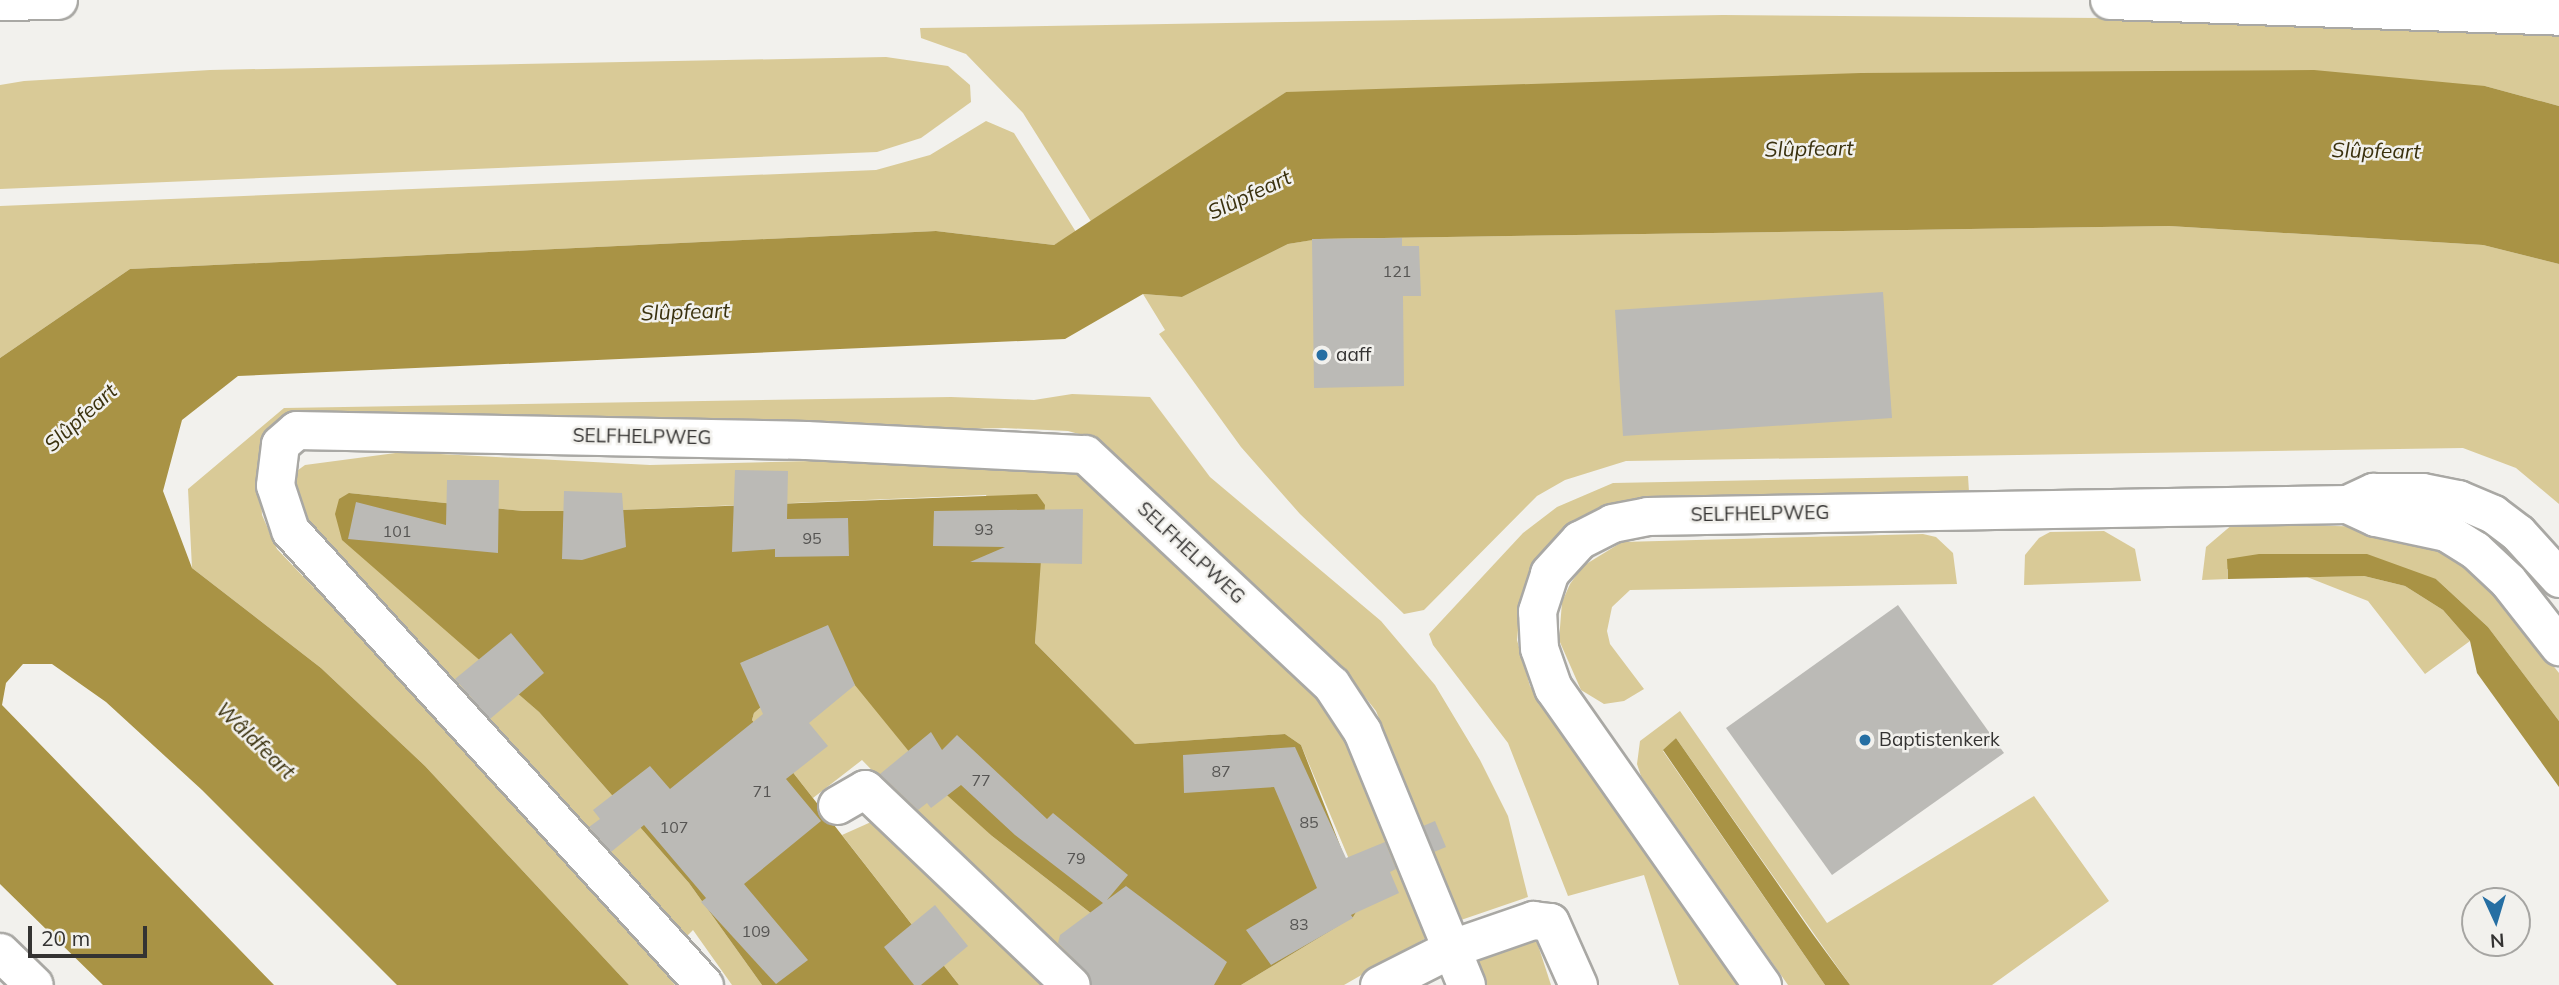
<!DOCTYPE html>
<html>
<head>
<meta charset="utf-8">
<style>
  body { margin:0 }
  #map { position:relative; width:2559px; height:985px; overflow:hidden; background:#f2f1ed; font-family:Mulish,sans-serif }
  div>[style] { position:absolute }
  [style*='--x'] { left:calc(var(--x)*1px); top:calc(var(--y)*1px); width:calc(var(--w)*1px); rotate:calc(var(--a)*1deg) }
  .green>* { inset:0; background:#d9ca97 }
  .water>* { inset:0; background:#a99345 }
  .building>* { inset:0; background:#bbbab6 }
  .roads { filter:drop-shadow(2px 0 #a9a8a4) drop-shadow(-2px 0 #a9a8a4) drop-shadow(0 2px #a9a8a4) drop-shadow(0 -2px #a9a8a4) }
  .minor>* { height:37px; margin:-18.5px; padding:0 18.5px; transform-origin:18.5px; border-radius:18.5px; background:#fff }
  .trunk>* { height:38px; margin:-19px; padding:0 19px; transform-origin:19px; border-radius:19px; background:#fff }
  .dots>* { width:19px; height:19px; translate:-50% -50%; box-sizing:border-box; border:4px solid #f2f1ed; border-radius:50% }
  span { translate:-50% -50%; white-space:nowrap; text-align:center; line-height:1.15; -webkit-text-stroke:5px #f2f1ed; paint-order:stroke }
  .number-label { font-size:16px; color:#565553 }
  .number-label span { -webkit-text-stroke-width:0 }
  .poi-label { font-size:19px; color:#343332 }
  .left { translate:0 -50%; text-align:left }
  .street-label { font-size:19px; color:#343332 }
  .water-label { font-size:21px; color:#3a310e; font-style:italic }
  .north { position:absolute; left:2461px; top:887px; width:70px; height:70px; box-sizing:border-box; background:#f2f1ed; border:2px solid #a6a5a2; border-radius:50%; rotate:176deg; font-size:19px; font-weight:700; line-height:28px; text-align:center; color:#343332 }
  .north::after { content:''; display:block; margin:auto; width:24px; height:32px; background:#266fa3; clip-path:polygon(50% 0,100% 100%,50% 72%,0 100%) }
  .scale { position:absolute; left:28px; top:926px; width:119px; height:32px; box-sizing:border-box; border:4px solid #343332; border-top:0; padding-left:9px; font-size:21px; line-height:24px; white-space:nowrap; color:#343332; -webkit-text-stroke:5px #f2f1ed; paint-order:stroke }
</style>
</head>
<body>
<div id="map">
  <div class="green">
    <div style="clip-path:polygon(1723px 15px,2233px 19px,2559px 36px,2559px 106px,2485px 86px,1286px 92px,1092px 223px,1023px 113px,966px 54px,921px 38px,920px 28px)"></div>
    <div style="clip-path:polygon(886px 57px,948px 66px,970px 85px,971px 102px,921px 138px,877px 152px,0 189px,0 85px,24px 81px,210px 70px)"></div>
    <div style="clip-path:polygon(986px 121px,1014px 133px,1076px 232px,1054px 245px,936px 231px,130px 269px,0 358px,0 206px,876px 170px,930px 155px)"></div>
    <div style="clip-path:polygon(2169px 226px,2483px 245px,2559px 264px,2559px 504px,2516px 468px,2463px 448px,1626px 461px,1565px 480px,1537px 496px,1424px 610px,1404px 614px,1300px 514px,1241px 447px,1159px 334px,1165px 330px,1143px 294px,1182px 297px,1288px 244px,1318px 239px)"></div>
    <div style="clip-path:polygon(1072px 394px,1150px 397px,1210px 477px,1381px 621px,1435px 685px,1480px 760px,1508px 816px,1528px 897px,1461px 920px,1376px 711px,1350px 678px,1108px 450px,1090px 437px,1068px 431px,1004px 428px,650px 436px,294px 438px,260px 482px,262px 515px,277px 549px,537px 822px,675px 985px,629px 985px,425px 766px,321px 668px,192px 568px,188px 489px,284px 408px,951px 397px,1034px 400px)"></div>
    <div style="clip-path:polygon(403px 452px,650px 465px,1008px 456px,1077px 463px,1329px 698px,1435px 933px,1344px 985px,1241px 985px,1353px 917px,1359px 883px,1301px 745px,1285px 734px,1135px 744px,1035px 643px,1036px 631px,986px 495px,594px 511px,523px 511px,349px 493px,458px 640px,539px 712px,689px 883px,762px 985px,732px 985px,693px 930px,678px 945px,291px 509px,294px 473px,305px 465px)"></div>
    <div style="clip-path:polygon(1968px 476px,1969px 492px,1583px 518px,1558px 535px,1531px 572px,1522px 593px,1517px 640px,1530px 686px,1739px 985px,1679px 985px,1644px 875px,1568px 896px,1508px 743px,1433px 645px,1429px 634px,1523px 533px,1557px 507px,1613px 483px)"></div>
    <div style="clip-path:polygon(2233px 524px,2382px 527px,2450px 551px,2486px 581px,2559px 673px,2559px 721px,2488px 627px,2436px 579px,2227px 569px,2228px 579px,2202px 580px,2206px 547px)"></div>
    <div style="clip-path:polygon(2104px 531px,2135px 549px,2141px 581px,2024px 585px,2025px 555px,2039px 538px,2050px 532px)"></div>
    <div style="clip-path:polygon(1923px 534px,1936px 537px,1953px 553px,1957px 584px,1630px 590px,1612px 607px,1607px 631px,1610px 644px,1644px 689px,1624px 701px,1604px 704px,1581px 690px,1559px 640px,1562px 602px,1570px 584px,1583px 566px,1622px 542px)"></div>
    <div style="clip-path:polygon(2364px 576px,2405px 586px,2443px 610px,2470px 641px,2425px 674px,2368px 601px,2307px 577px)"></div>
    <div style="clip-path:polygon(846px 670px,992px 836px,1183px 985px,1098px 985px,1016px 918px,862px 760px,813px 798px,752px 720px,754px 713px,770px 699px)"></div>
    <div style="clip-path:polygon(1680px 711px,1827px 923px,2034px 796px,2109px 901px,1992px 985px,1850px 985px,1676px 738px,1663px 751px,1825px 985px,1788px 985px,1641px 776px,1637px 764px,1640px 741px)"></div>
    <div style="clip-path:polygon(880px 818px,1052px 985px,959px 985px,842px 835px)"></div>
    <div style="clip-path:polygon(1536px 939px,1551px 985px,1486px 985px,1476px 958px,1519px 941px)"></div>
  </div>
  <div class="water">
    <div style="clip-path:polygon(2314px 70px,2485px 86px,2559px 106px,2559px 264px,2483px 245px,2169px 226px,1319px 239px,1288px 244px,1182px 297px,1143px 294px,1065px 339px,238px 376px,182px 420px,163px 491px,192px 568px,321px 668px,425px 766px,629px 985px,397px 985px,202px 790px,106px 702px,52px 664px,23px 664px,6px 683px,2px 705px,274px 985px,103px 985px,0 884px,0 358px,130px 269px,936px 231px,1054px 245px,1286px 92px,1861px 73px)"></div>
    <div style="clip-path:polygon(349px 493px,523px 511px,594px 511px,1037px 494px,1045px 505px,1035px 643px,1135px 744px,1285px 734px,1301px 745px,1362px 902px,1353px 917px,1241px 985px,1183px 985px,992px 836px,937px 786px,854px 684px,770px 699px,754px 713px,752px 720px,959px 985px,762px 985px,689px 883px,539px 712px,342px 540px,335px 514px,339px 499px)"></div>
    <div style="clip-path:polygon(2259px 554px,2367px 554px,2436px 579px,2488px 627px,2559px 721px,2559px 787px,2477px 673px,2470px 641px,2443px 610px,2405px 586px,2364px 576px,2228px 579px,2227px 559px)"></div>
    <div style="clip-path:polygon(1676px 738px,1812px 933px,1850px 985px,1825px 985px,1663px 750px)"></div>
  </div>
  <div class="building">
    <div style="clip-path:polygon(1402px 238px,1402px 246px,1419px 246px,1421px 296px,1403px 296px,1404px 386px,1314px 388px,1312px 239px)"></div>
    <div style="clip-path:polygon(1883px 292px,1892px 418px,1623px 436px,1615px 310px)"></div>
    <div style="clip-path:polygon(735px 470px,788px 471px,787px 519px,848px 518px,849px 556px,775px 557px,775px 549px,732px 552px)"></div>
    <div style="clip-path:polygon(447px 480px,499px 480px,498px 553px,348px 539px,356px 502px,446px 525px)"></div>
    <div style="clip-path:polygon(564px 491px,622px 493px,626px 547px,582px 560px,562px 559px)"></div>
    <div style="clip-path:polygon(1083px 509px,1082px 564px,970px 562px,1005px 547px,933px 546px,934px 511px)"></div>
    <div style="clip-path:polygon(1898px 605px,2004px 753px,1832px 875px,1726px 728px)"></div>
    <div style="clip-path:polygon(828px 625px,855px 685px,809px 723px,828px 746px,786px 779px,821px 821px,744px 884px,808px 960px,776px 984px,701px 902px,706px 898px,644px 825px,611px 852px,589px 827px,600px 819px,593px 810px,650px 766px,670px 789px,763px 714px,740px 663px)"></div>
    <div style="clip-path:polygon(511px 633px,544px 673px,490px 719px,455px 679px)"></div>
    <div style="clip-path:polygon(931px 732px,942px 750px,957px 735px,1047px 819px,1053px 813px,1128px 875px,1107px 900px,1126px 886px,1227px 962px,1214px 985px,1091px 985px,1085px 970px,1058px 943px,1060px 935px,1103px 903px,1015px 835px,961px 785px,931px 808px,927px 803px,918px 810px,880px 774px)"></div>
    <div style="clip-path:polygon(1295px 747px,1346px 858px,1385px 842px,1396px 869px,1390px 872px,1399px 893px,1351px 915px,1353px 918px,1271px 965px,1246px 930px,1317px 888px,1274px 787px,1184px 793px,1183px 755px)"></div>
    <div style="clip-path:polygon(1435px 821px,1446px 847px,1434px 852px,1423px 826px)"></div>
    <div style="clip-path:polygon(935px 905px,968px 946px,921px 985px,914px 985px,884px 947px)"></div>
  </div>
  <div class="roads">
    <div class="minor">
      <div style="--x:2347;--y:504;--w:29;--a:-25"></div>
      <div style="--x:2373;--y:492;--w:49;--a:0"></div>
      <div style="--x:2422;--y:492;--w:37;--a:11"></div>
      <div style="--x:2458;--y:499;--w:38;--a:23"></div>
      <div style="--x:2493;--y:514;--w:31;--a:37"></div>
      <div style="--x:2518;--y:533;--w:61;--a:47.7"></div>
      <div style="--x:837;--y:805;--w:32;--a:-30"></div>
      <div style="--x:865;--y:789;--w:284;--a:43.6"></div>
      <div style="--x:0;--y:952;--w:47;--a:44.1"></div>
      <div style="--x:704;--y:985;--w:615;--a:-132.3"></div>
      <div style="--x:290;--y:530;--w:47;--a:-108.4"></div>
      <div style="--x:275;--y:485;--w:41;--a:-83"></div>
      <div style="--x:280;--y:444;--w:21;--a:-41"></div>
      <div style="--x:296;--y:430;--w:510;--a:1.12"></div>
      <div style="--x:806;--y:440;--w:279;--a:2.9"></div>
      <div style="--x:1085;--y:454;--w:337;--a:43.1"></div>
      <div style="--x:1331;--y:684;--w:56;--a:56.6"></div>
      <div style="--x:1362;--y:731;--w:274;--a:67.7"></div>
      <div style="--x:1379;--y:985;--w:82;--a:-26.9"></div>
      <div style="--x:1452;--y:948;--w:86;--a:-19.1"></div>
      <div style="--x:1533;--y:920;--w:17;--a:7"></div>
      <div style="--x:1550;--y:922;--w:69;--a:66"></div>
      <div style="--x:1762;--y:985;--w:363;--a:-125.1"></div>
      <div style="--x:1553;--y:688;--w:42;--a:-109.3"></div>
      <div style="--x:1539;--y:648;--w:37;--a:-93"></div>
      <div style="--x:1537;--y:611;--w:40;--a:-72"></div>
      <div style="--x:1549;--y:573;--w:45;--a:-47.7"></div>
      <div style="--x:1579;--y:540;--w:37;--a:-27"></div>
      <div style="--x:1612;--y:523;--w:36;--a:-11"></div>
      <div style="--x:1647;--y:516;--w:700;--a:-0.98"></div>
      <div style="--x:2347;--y:504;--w:31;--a:25"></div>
      <div style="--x:2375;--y:517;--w:73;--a:11.9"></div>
      <div style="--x:2446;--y:532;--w:34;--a:32"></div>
      <div style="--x:2475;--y:550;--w:45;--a:43.2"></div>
      <div style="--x:2508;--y:581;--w:83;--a:51.9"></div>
    </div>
    <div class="trunk">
      <div style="--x:2110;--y:0;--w:449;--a:2"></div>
      <div style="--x:0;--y:1;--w:58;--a:-1"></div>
    </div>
  </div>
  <div class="dots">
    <div style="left:1322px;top:355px;background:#266fa3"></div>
    <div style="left:1865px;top:740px;background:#266fa3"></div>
  </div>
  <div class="number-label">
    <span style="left:1397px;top:271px">121</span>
    <span style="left:984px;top:529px">93</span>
    <span style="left:397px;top:531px">101</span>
    <span style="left:812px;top:538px">95</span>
    <span style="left:1221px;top:771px">87</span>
    <span style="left:981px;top:780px">77</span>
    <span style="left:762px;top:791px">71</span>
    <span style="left:1309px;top:822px">85</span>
    <span style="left:674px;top:827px">107</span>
    <span style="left:1076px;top:858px">79</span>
    <span style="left:1299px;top:924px">83</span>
    <span style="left:756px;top:931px">109</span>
  </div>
  <div class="poi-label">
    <span class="left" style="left:1336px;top:355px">aaff</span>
    <span class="left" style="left:1879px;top:740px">Baptistenkerk</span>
  </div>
  <div class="street-label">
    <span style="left:642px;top:437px;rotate:1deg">SELFHELPWEG</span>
    <span style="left:1760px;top:514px;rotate:-1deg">SELFHELPWEG</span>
    <span style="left:1191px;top:553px;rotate:43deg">SELFHELPWEG</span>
  </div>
  <div class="water-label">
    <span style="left:1809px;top:148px;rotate:-1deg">Slûpfeart</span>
    <span style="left:2376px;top:150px;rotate:1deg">Slûpfeart</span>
    <span style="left:1249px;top:194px;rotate:-25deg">Slûpfeart</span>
    <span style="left:685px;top:311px;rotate:-2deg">Slûpfeart</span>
    <span style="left:80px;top:417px;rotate:-42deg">Slûpfeart</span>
    <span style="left:256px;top:740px;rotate:44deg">Wâldfeart</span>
  </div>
  <div class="north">N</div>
  <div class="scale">20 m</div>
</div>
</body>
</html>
